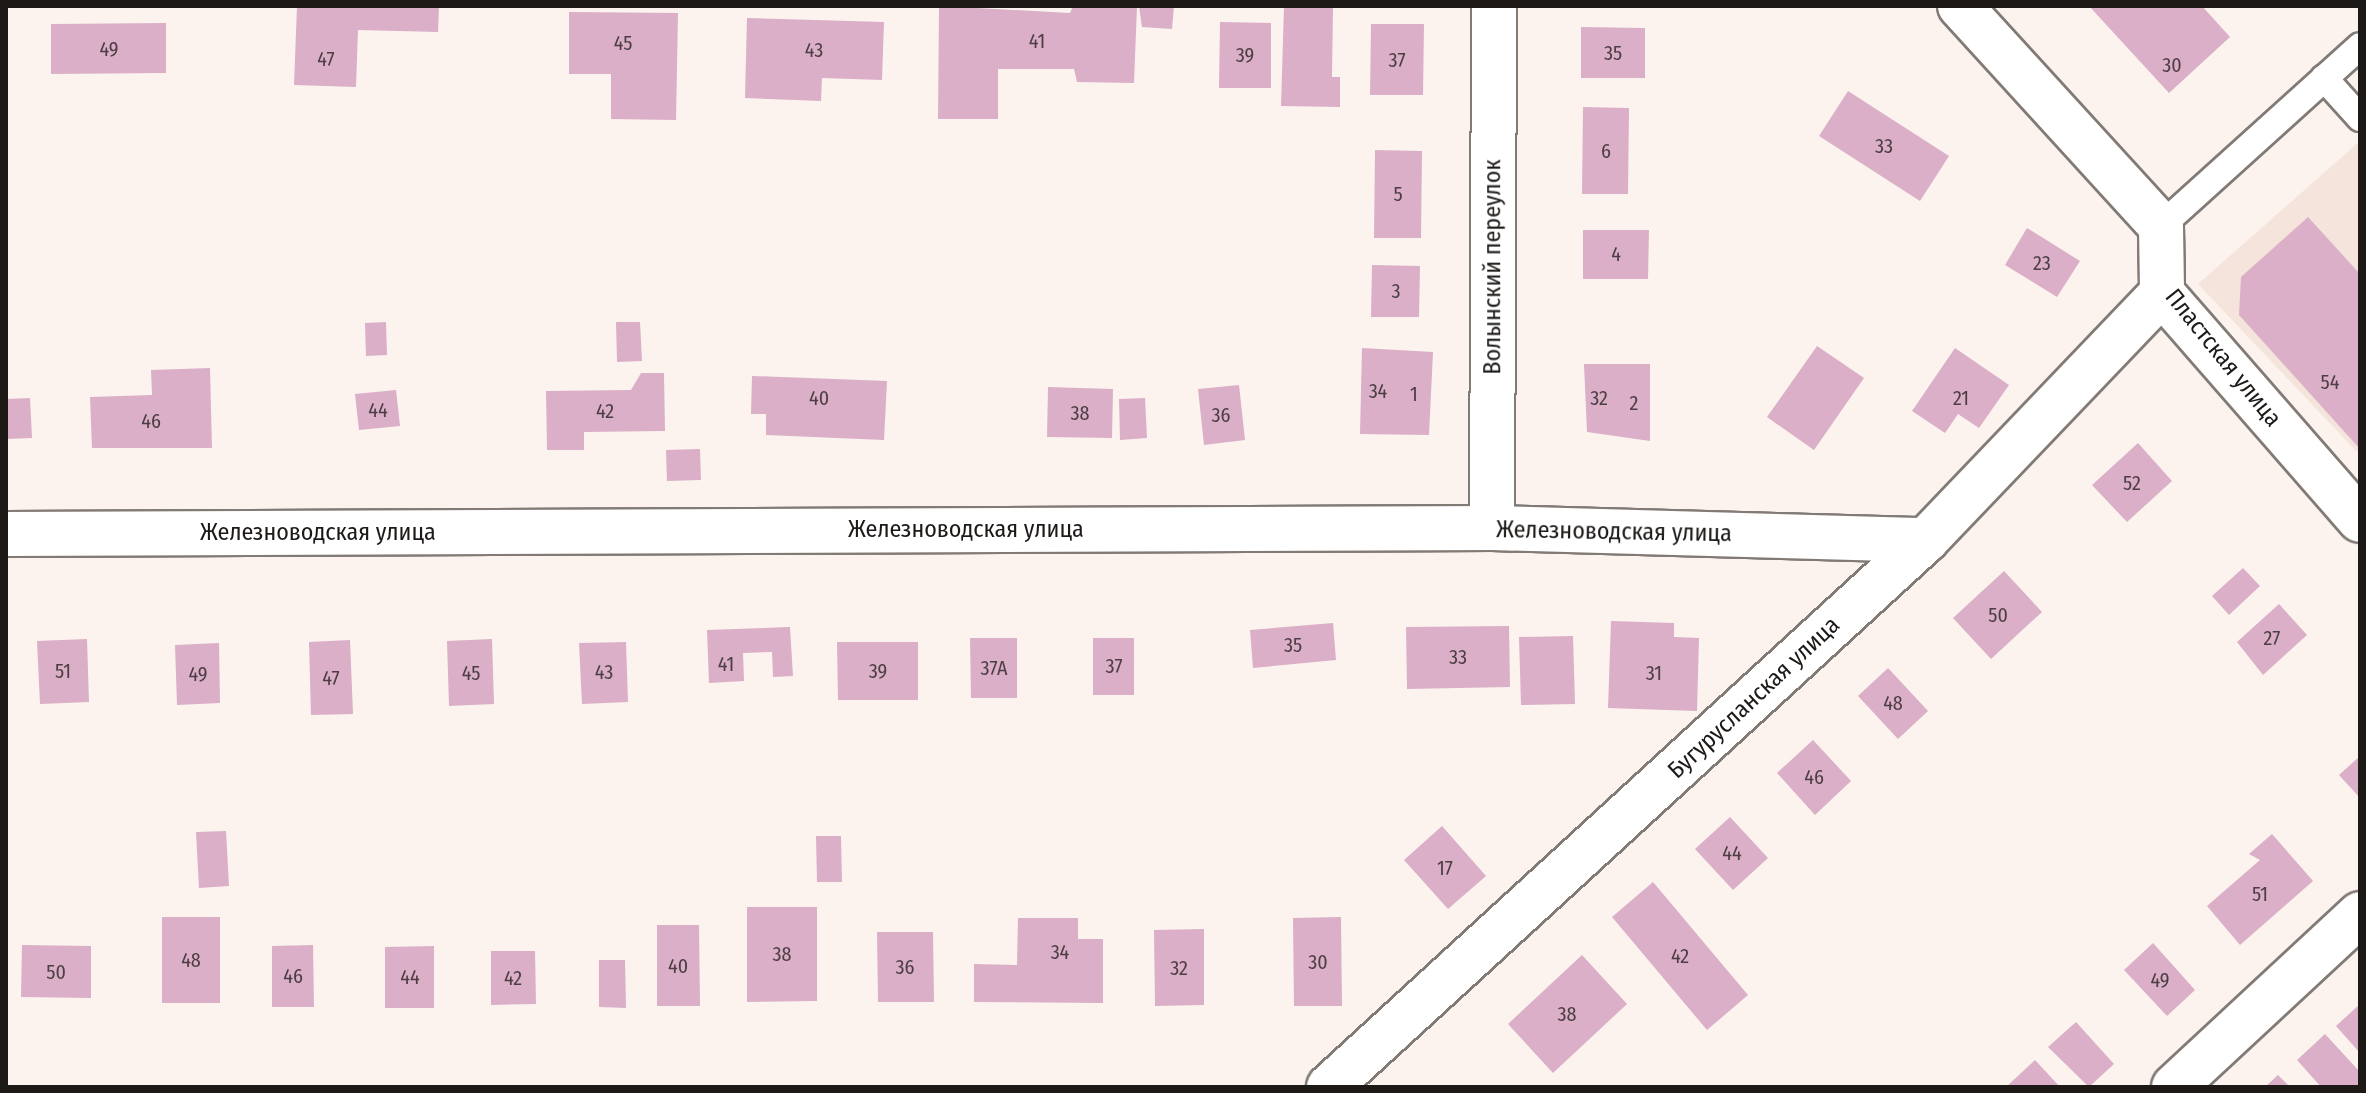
<!DOCTYPE html>
<html>
<head>
<meta charset="utf-8">
<style>
  body { margin:0 }
  #map { position:relative; width:2366px; height:1093px; overflow:hidden; background:#fcf3ee; font-family:"Fira Sans Condensed",sans-serif }
  div>[style] { position:absolute }
  [style*='--x'] { left:calc(var(--x)*1px); top:calc(var(--y)*1px); width:calc(var(--w)*1px); rotate:calc(var(--a)*1deg) }
  .built>* { inset:0; background:#f5e4db }
  .building>* { inset:0; background:#daafc7 }
  .roads { filter:drop-shadow(2px 0 #827a75) drop-shadow(-2px 0 #827a75) drop-shadow(0 2px #827a75) drop-shadow(0 -2px #827a75) }
  .service>* { height:26px; margin:-13px; padding:0 13px; transform-origin:13px; border-radius:13px; background:#fff }
  .minor>* { height:44px; margin:-22px; padding:0 22px; transform-origin:22px; border-radius:22px; background:#fff }
  .tertiary>* { height:44px; margin:-22px; padding:0 22px; transform-origin:22px; border-radius:22px; background:#fff }
  span { translate:-50% -50%; white-space:nowrap; text-align:center; line-height:1.15; -webkit-text-stroke:8px #fff; paint-order:stroke }
  .number-label { font-size:20px; color:#4c3e43 }
  .number-label span { -webkit-text-stroke-width:0 }
  .street-label { font-size:24px; color:#1c1917 }
  .frame { position:absolute; inset:0; border:8px solid #1c1917; pointer-events:none }
</style>
</head>
<body>
<div id="map">
  <div class="built">
    <div style="clip-path:polygon(2360px 141px,2360px 455px,2198px 284px)"></div>
  </div>
  <div class="building">
    <div style="clip-path:polygon(297px 6px,439px 6px,438px 32px,358px 30px,356px 87px,294px 85px)"></div>
    <div style="clip-path:polygon(939px 6px,1070px 13px,1073px 6px,1137px 6px,1134px 83px,1077px 82px,1074px 69px,998px 69px,998px 119px,938px 119px)"></div>
    <div style="clip-path:polygon(1139px 6px,1174px 6px,1172px 29px,1142px 27px)"></div>
    <div style="clip-path:polygon(1284px 6px,1333px 6px,1332px 77px,1340px 77px,1340px 107px,1281px 106px)"></div>
    <div style="clip-path:polygon(2089px 6px,2202px 6px,2230px 37px,2169px 93px)"></div>
    <div style="clip-path:polygon(569px 12px,678px 13px,676px 120px,611px 119px,611px 74px,569px 74px)"></div>
    <div style="clip-path:polygon(747px 18px,884px 22px,882px 80px,822px 78px,821px 101px,745px 98px)"></div>
    <div style="clip-path:polygon(1220px 22px,1271px 23px,1271px 88px,1219px 88px)"></div>
    <div style="clip-path:polygon(166px 23px,166px 73px,51px 74px,51px 24px)"></div>
    <div style="clip-path:polygon(1371px 24px,1424px 24px,1423px 95px,1370px 95px)"></div>
    <div style="clip-path:polygon(1581px 27px,1645px 28px,1645px 78px,1581px 78px)"></div>
    <div style="clip-path:polygon(1848px 91px,1949px 156px,1920px 201px,1819px 136px)"></div>
    <div style="clip-path:polygon(1583px 107px,1629px 108px,1628px 194px,1582px 194px)"></div>
    <div style="clip-path:polygon(1375px 150px,1422px 151px,1421px 238px,1374px 238px)"></div>
    <div style="clip-path:polygon(2308px 217px,2360px 274px,2360px 449px,2239px 315px,2241px 277px)"></div>
    <div style="clip-path:polygon(2027px 228px,2080px 261px,2057px 297px,2005px 265px)"></div>
    <div style="clip-path:polygon(1583px 230px,1649px 230px,1648px 279px,1583px 279px)"></div>
    <div style="clip-path:polygon(1372px 265px,1420px 266px,1419px 317px,1371px 317px)"></div>
    <div style="clip-path:polygon(386px 322px,387px 355px,366px 356px,365px 323px)"></div>
    <div style="clip-path:polygon(616px 322px,640px 322px,642px 361px,617px 362px)"></div>
    <div style="clip-path:polygon(1817px 346px,1864px 378px,1814px 450px,1767px 417px)"></div>
    <div style="clip-path:polygon(1362px 348px,1433px 352px,1429px 435px,1360px 434px)"></div>
    <div style="clip-path:polygon(1955px 348px,2009px 385px,1979px 428px,1958px 414px,1945px 433px,1912px 411px)"></div>
    <div style="clip-path:polygon(1584px 364px,1650px 364px,1650px 441px,1587px 432px)"></div>
    <div style="clip-path:polygon(210px 368px,212px 448px,92px 448px,90px 397px,152px 395px,151px 370px)"></div>
    <div style="clip-path:polygon(641px 373px,664px 373px,665px 431px,584px 432px,584px 450px,547px 450px,546px 391px,631px 390px)"></div>
    <div style="clip-path:polygon(752px 376px,887px 381px,884px 440px,766px 435px,766px 414px,751px 414px)"></div>
    <div style="clip-path:polygon(1239px 385px,1245px 440px,1204px 445px,1198px 389px)"></div>
    <div style="clip-path:polygon(1048px 387px,1113px 389px,1112px 438px,1047px 437px)"></div>
    <div style="clip-path:polygon(396px 390px,400px 426px,359px 430px,355px 394px)"></div>
    <div style="clip-path:polygon(30px 398px,32px 438px,6px 439px,6px 399px)"></div>
    <div style="clip-path:polygon(1145px 398px,1147px 438px,1120px 440px,1119px 399px)"></div>
    <div style="clip-path:polygon(2138px 443px,2172px 481px,2127px 522px,2092px 485px)"></div>
    <div style="clip-path:polygon(700px 449px,701px 480px,667px 481px,666px 450px)"></div>
    <div style="clip-path:polygon(2243px 568px,2260px 586px,2229px 615px,2212px 596px)"></div>
    <div style="clip-path:polygon(2004px 571px,2042px 612px,1991px 659px,1953px 618px)"></div>
    <div style="clip-path:polygon(2279px 604px,2307px 635px,2263px 675px,2237px 642px)"></div>
    <div style="clip-path:polygon(1611px 621px,1674px 623px,1674px 637px,1699px 638px,1697px 711px,1608px 708px)"></div>
    <div style="clip-path:polygon(1333px 623px,1336px 660px,1253px 668px,1250px 630px)"></div>
    <div style="clip-path:polygon(1509px 626px,1510px 687px,1407px 689px,1406px 627px)"></div>
    <div style="clip-path:polygon(790px 627px,793px 676px,773px 677px,772px 652px,743px 653px,744px 681px,709px 683px,707px 630px)"></div>
    <div style="clip-path:polygon(1573px 636px,1575px 704px,1521px 705px,1519px 637px)"></div>
    <div style="clip-path:polygon(970px 638px,1017px 638px,1017px 698px,971px 698px)"></div>
    <div style="clip-path:polygon(1093px 638px,1134px 638px,1134px 695px,1093px 695px)"></div>
    <div style="clip-path:polygon(87px 639px,89px 702px,40px 704px,37px 641px)"></div>
    <div style="clip-path:polygon(492px 639px,494px 704px,449px 706px,447px 641px)"></div>
    <div style="clip-path:polygon(350px 640px,353px 714px,311px 715px,309px 642px)"></div>
    <div style="clip-path:polygon(626px 642px,628px 702px,582px 704px,579px 643px)"></div>
    <div style="clip-path:polygon(837px 642px,918px 642px,918px 700px,838px 700px)"></div>
    <div style="clip-path:polygon(219px 643px,220px 703px,177px 705px,175px 645px)"></div>
    <div style="clip-path:polygon(1888px 668px,1928px 711px,1898px 739px,1858px 696px)"></div>
    <div style="clip-path:polygon(1813px 740px,1851px 781px,1815px 815px,1777px 773px)"></div>
    <div style="clip-path:polygon(2360px 756px,2360px 798px,2339px 775px)"></div>
    <div style="clip-path:polygon(1730px 817px,1768px 858px,1733px 890px,1695px 849px)"></div>
    <div style="clip-path:polygon(1442px 826px,1486px 876px,1448px 909px,1404px 860px)"></div>
    <div style="clip-path:polygon(226px 831px,229px 886px,199px 888px,196px 832px)"></div>
    <div style="clip-path:polygon(2272px 834px,2313px 881px,2240px 945px,2207px 906px,2260px 860px,2249px 854px)"></div>
    <div style="clip-path:polygon(816px 836px,841px 836px,842px 882px,817px 882px)"></div>
    <div style="clip-path:polygon(1653px 882px,1748px 995px,1707px 1030px,1612px 917px)"></div>
    <div style="clip-path:polygon(747px 907px,817px 907px,817px 1001px,747px 1002px)"></div>
    <div style="clip-path:polygon(162px 917px,220px 917px,220px 1003px,162px 1003px)"></div>
    <div style="clip-path:polygon(1341px 917px,1342px 1006px,1294px 1006px,1293px 918px)"></div>
    <div style="clip-path:polygon(1018px 918px,1078px 918px,1078px 939px,1103px 939px,1103px 1003px,974px 1002px,974px 964px,1017px 965px)"></div>
    <div style="clip-path:polygon(657px 925px,699px 925px,700px 1006px,657px 1006px)"></div>
    <div style="clip-path:polygon(1204px 929px,1204px 1005px,1155px 1006px,1154px 930px)"></div>
    <div style="clip-path:polygon(877px 932px,933px 932px,934px 1002px,878px 1002px)"></div>
    <div style="clip-path:polygon(2153px 943px,2195px 990px,2167px 1016px,2124px 970px)"></div>
    <div style="clip-path:polygon(22px 945px,91px 946px,91px 998px,21px 997px)"></div>
    <div style="clip-path:polygon(313px 945px,314px 1007px,272px 1007px,272px 946px)"></div>
    <div style="clip-path:polygon(434px 946px,434px 1008px,385px 1008px,385px 947px)"></div>
    <div style="clip-path:polygon(491px 951px,535px 951px,536px 1004px,491px 1005px)"></div>
    <div style="clip-path:polygon(1582px 955px,1627px 1004px,1553px 1073px,1508px 1024px)"></div>
    <div style="clip-path:polygon(599px 960px,625px 960px,626px 1008px,599px 1007px)"></div>
    <div style="clip-path:polygon(2360px 1004px,2360px 1053px,2336px 1026px)"></div>
    <div style="clip-path:polygon(2076px 1022px,2114px 1064px,2089px 1087px,2048px 1047px)"></div>
    <div style="clip-path:polygon(2325px 1034px,2360px 1072px,2360px 1087px,2321px 1087px,2297px 1060px)"></div>
    <div style="clip-path:polygon(2035px 1060px,2060px 1087px,2006px 1087px)"></div>
    <div style="clip-path:polygon(2278px 1075px,2290px 1087px,2265px 1087px)"></div>
  </div>
  <div class="roads">
    <div class="service">
      <div style="--x:2324;--y:78;--w:54;--a:48"></div>
      <div style="--x:2161;--y:226;--w:268;--a:-42.1"></div>
    </div>
    <div class="minor">
      <div style="--x:1492;--y:528;--w:522;--a:-89.78"></div>
      <div style="--x:6;--y:534;--w:1486;--a:-0.23"></div>
      <div style="--x:1492;--y:528;--w:434;--a:1.6"></div>
      <div style="--x:1329;--y:1087;--w:810;--a:-42.5"></div>
      <div style="--x:1926;--y:540;--w:342;--a:-46.3"></div>
      <div style="--x:2174;--y:1087;--w:254;--a:-42.9"></div>
    </div>
    <div class="tertiary">
      <div style="--x:1960;--y:6;--w:298;--a:47.6"></div>
      <div style="--x:2161;--y:226;--w:67;--a:89.1"></div>
      <div style="--x:2162;--y:293;--w:301;--a:48.9"></div>
    </div>
  </div>
  <div class="number-label">
    <span style="left:1037px;top:41px">41</span>
    <span style="left:623px;top:43px">45</span>
    <span style="left:109px;top:49px">49</span>
    <span style="left:814px;top:50px">43</span>
    <span style="left:1613px;top:53px">35</span>
    <span style="left:1245px;top:55px">39</span>
    <span style="left:326px;top:59px">47</span>
    <span style="left:1397px;top:60px">37</span>
    <span style="left:2172px;top:65px">30</span>
    <span style="left:1884px;top:146px">33</span>
    <span style="left:1606px;top:151px">6</span>
    <span style="left:1398px;top:194px">5</span>
    <span style="left:1616px;top:254px">4</span>
    <span style="left:2042px;top:263px">23</span>
    <span style="left:1396px;top:291px">3</span>
    <span style="left:2330px;top:382px">54</span>
    <span style="left:1378px;top:391px">34</span>
    <span style="left:1414px;top:394px">1</span>
    <span style="left:819px;top:398px">40</span>
    <span style="left:1599px;top:398px">32</span>
    <span style="left:1961px;top:398px">21</span>
    <span style="left:1634px;top:403px">2</span>
    <span style="left:378px;top:410px">44</span>
    <span style="left:605px;top:411px">42</span>
    <span style="left:1080px;top:413px">38</span>
    <span style="left:1221px;top:415px">36</span>
    <span style="left:151px;top:421px">46</span>
    <span style="left:2132px;top:483px">52</span>
    <span style="left:1998px;top:615px">50</span>
    <span style="left:2272px;top:638px">27</span>
    <span style="left:1293px;top:645px">35</span>
    <span style="left:1458px;top:657px">33</span>
    <span style="left:726px;top:664px">41</span>
    <span style="left:1114px;top:666px">37</span>
    <span style="left:994px;top:668px">37А</span>
    <span style="left:63px;top:671px">51</span>
    <span style="left:878px;top:671px">39</span>
    <span style="left:604px;top:672px">43</span>
    <span style="left:471px;top:673px">45</span>
    <span style="left:1654px;top:673px">31</span>
    <span style="left:198px;top:674px">49</span>
    <span style="left:331px;top:678px">47</span>
    <span style="left:1893px;top:703px">48</span>
    <span style="left:1814px;top:777px">46</span>
    <span style="left:1732px;top:853px">44</span>
    <span style="left:1445px;top:868px">17</span>
    <span style="left:2260px;top:894px">51</span>
    <span style="left:1060px;top:952px">34</span>
    <span style="left:782px;top:954px">38</span>
    <span style="left:1680px;top:956px">42</span>
    <span style="left:191px;top:960px">48</span>
    <span style="left:1318px;top:962px">30</span>
    <span style="left:678px;top:966px">40</span>
    <span style="left:905px;top:967px">36</span>
    <span style="left:1179px;top:968px">32</span>
    <span style="left:56px;top:972px">50</span>
    <span style="left:293px;top:976px">46</span>
    <span style="left:410px;top:977px">44</span>
    <span style="left:513px;top:978px">42</span>
    <span style="left:2160px;top:980px">49</span>
    <span style="left:1567px;top:1014px">38</span>
  </div>
  <div class="street-label">
    <span style="left:1493px;top:267px;rotate:-90deg">Волынский переулок</span>
    <span style="left:2223px;top:358px;rotate:51deg">Пластская улица</span>
    <span style="left:966px;top:530px">Железноводская улица</span>
    <span style="left:1614px;top:532px;rotate:1deg">Железноводская улица</span>
    <span style="left:318px;top:533px">Железноводская улица</span>
    <span style="left:1754px;top:698px;rotate:-43deg">Бугурусланская улица</span>
  </div>
  <div class="frame"></div>
</div>
</body>
</html>
